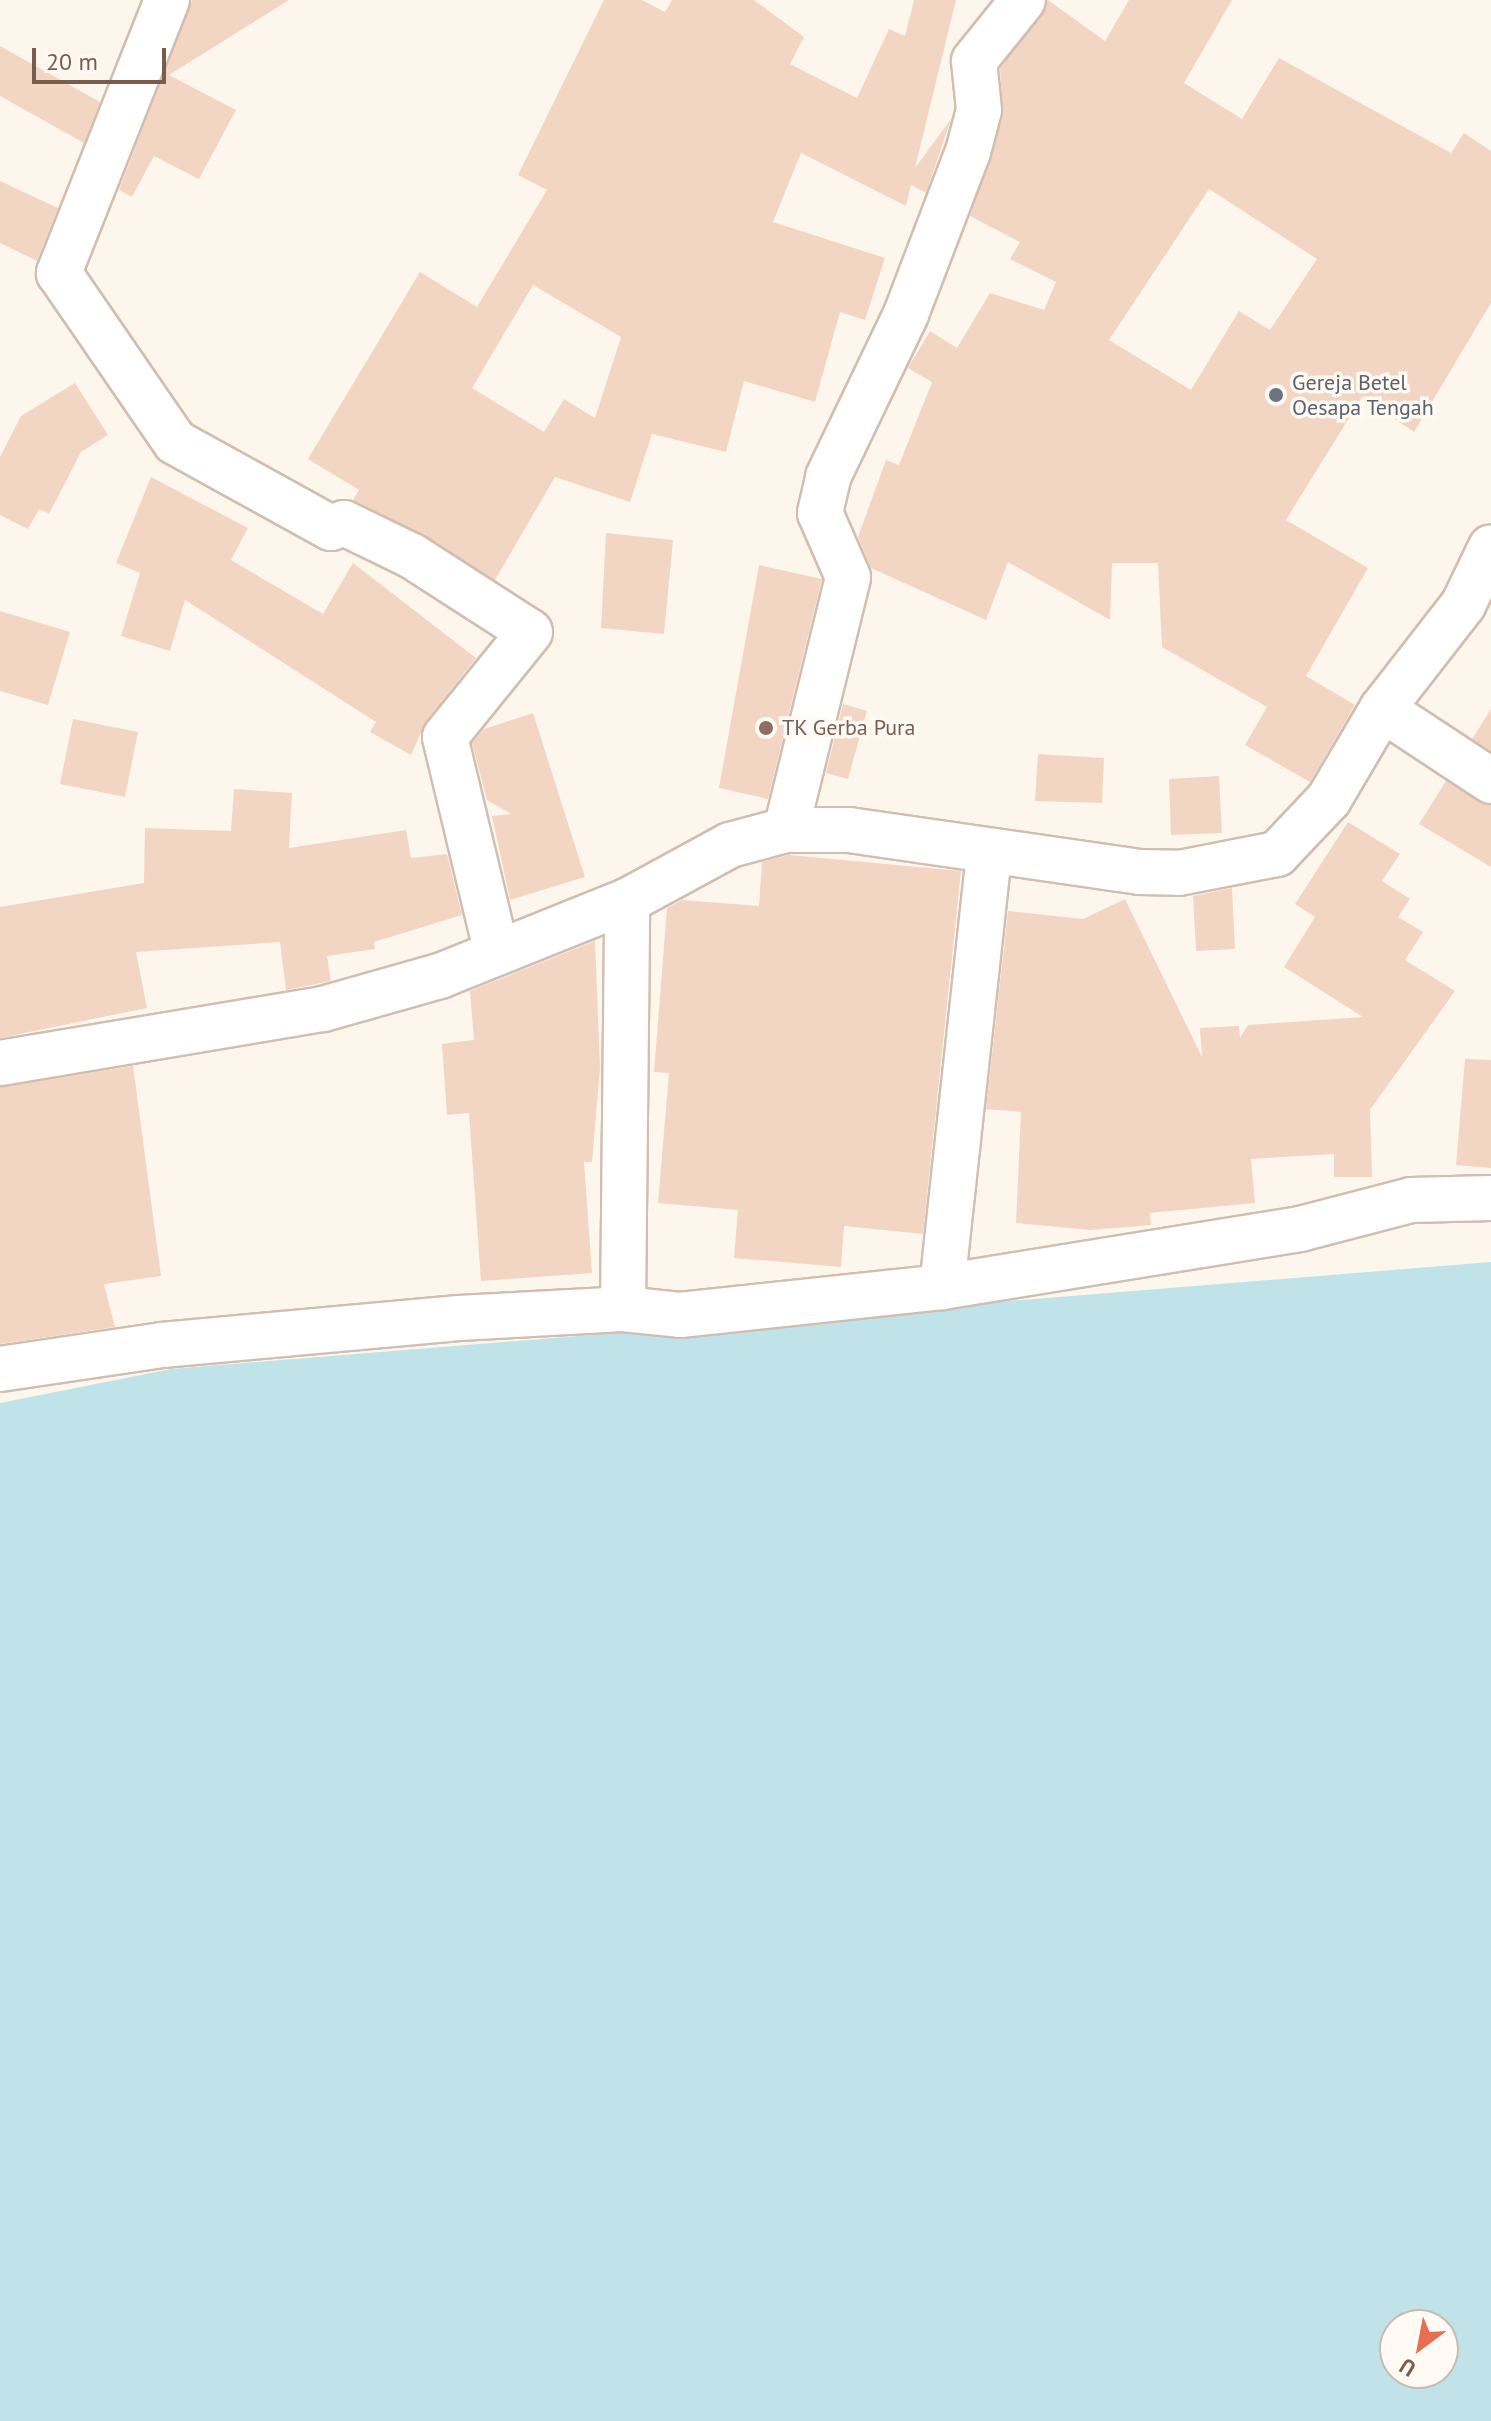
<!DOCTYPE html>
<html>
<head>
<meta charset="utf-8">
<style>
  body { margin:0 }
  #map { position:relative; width:1491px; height:2421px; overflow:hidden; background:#fdf6ec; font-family:"PT Sans",sans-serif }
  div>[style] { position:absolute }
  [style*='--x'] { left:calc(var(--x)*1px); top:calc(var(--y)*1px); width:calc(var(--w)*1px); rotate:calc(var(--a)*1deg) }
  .water>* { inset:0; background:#bfe3e8 }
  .building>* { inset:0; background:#f3d5c3 }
  .roads { filter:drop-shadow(2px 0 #d1beb0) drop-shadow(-2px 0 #d1beb0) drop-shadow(0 2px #d1beb0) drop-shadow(0 -2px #d1beb0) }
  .minor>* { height:44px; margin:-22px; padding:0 22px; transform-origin:22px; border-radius:22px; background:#fff }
  .dots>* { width:22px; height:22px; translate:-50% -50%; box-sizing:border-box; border:4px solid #fffaf3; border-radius:50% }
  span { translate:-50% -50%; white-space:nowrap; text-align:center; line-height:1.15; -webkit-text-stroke:7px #fffaf3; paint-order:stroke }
  .worship-label { font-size:22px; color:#5b616d }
  .left { translate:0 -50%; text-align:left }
  .education-label { font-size:22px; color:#785e54 }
  .north { position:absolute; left:1379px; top:2309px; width:80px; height:80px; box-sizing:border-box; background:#fffaf3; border:2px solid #cabbb1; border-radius:50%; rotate:212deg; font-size:22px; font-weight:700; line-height:32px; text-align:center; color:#7a5c4d }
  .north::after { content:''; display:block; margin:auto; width:28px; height:36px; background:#e76f51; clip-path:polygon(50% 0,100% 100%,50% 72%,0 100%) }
  .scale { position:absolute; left:32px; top:48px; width:134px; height:36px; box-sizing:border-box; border:4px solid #7a5c4d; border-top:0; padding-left:10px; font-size:24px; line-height:28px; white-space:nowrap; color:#7a5c4d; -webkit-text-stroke:6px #fffaf3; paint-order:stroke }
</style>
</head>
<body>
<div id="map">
  <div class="water">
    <div style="clip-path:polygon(evenodd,1491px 1262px,1491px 2421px,0 2421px,0 1403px,171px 1369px,1491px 1262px,1395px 2325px,1443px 2325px,1443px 2373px,1395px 2373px,1395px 2325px)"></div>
  </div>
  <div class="building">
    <div style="clip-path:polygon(192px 0,289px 0,169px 75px,236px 110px,199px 179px,154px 156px,132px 197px,119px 190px)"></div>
    <div style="clip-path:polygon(evenodd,604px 0,642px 0,665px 12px,672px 0,754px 0,804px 37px,790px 64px,857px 98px,889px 29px,905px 36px,914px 0,956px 0,915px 168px,951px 119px,926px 193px,911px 185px,906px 206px,801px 153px,773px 222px,885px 258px,865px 320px,840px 312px,815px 402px,744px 381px,726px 452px,652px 434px,630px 502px,555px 477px,495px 580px,353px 500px,359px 490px,308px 459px,420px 272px,477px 307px,547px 190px,518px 175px,604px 0,533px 285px,621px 337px,595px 418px,564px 399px,544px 432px,472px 388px,533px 285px)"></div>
    <div style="clip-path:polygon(evenodd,1048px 0,1105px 41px,1129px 0,1232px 0,1184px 83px,1242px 119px,1279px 58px,1451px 153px,1464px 133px,1491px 151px,1491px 303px,1414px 432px,1362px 397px,1286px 520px,1368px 568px,1306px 676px,1355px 705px,1310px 782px,1245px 745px,1267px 707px,1162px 647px,1158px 563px,1112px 563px,1110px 620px,1008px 562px,986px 620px,871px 568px,858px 537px,886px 460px,899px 465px,932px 382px,908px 368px,930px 331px,957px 348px,990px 293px,1044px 310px,1056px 282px,1010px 259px,1020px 242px,970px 216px,1003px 116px,1000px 69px,1048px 0,1209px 189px,1317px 259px,1270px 330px,1239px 311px,1191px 390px,1109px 340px,1209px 189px)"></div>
    <div style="clip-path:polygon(0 46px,100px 102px,84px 143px,0 96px)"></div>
    <div style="clip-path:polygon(0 181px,58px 208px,37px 261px,0 243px)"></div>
    <div style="clip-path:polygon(75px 383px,108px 435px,81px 452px,49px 514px,39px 509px,28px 529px,0 515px,0 457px,21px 416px)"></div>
    <div style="clip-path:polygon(151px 477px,248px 528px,231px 560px,323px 614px,353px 563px,476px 658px,426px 721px,411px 755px,370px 732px,376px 722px,185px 600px,170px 651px,121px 636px,140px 573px,116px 563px)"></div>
    <div style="clip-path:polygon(606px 533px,673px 540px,664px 634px,601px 628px)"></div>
    <div style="clip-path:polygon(759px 565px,822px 579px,768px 799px,719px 788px)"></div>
    <div style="clip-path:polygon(0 611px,70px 632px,48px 705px,0 691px)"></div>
    <div style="clip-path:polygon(843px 704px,867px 711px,848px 779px,826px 773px)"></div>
    <div style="clip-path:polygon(1491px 709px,1491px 751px,1472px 739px)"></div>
    <div style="clip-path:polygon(533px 713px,585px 877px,510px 900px,492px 816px,511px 814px,487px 800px,472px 743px,484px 729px)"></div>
    <div style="clip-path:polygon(73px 719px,138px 732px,125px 797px,60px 784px)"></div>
    <div style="clip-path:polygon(1038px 754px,1104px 758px,1102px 803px,1035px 801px)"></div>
    <div style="clip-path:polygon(1219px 776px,1222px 833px,1171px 835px,1169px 779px)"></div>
    <div style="clip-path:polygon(1446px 781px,1491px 806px,1491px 867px,1419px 824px)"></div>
    <div style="clip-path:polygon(234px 789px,292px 793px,289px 848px,406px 830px,411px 858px,447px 854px,462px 915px,374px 942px,375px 949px,327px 956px,331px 981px,286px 990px,280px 942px,136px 952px,147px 1008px,0 1038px,0 907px,144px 883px,145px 828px,231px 831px)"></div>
    <div style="clip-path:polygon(1348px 822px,1400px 854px,1382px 881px,1410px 899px,1398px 917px,1423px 932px,1405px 960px,1455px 991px,1370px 1110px,1372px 1177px,1334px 1177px,1334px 1154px,1251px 1159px,1255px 1203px,1150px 1213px,1151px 1225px,1090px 1230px,1016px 1223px,1021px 1112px,986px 1109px,1008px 911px,1083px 919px,1125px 899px,1202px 1057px,1200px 1028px,1239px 1026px,1240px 1038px,1248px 1025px,1363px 1017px,1284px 967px,1315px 917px,1295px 904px)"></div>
    <div style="clip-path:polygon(789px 855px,961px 871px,923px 1234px,844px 1226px,841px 1267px,734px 1258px,738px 1210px,658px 1203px,669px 1073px,654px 1072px,667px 908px,682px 900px,759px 906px,762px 862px)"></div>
    <div style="clip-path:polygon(1232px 888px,1235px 949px,1196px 951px,1193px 896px)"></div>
    <div style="clip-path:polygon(595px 941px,600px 1068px,592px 1162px,584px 1162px,592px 1273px,481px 1281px,469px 1113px,447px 1115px,442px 1044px,474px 1040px,470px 991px)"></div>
    <div style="clip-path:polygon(1465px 1059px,1491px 1060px,1491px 1168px,1456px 1165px)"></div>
    <div style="clip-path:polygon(133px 1066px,161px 1276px,104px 1284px,115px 1327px,0 1344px,0 1087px)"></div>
  </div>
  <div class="roads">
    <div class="minor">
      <div style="--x:167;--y:0;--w:294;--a:111.6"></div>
      <div style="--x:59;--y:273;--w:205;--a:55.5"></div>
      <div style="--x:175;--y:442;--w:178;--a:28.9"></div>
      <div style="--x:331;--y:528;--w:14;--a:-21"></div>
      <div style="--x:344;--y:523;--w:76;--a:25.9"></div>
      <div style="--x:412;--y:556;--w:140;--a:32.8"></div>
      <div style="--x:530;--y:632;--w:135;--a:129"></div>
      <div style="--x:445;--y:737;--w:222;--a:76.5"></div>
      <div style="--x:1382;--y:709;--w:131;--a:33.4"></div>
      <div style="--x:786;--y:830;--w:260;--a:-76.2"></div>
      <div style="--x:848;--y:577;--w:70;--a:-113.6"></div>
      <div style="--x:820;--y:513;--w:37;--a:-77"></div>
      <div style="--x:828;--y:477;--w:181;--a:-64.4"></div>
      <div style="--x:906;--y:314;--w:173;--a:-69.1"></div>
      <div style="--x:968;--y:152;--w:43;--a:-75.3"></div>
      <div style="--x:979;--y:110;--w:49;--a:-95.8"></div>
      <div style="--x:974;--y:61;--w:78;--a:-51.2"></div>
      <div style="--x:0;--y:1063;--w:327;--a:-9.5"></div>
      <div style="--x:323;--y:1009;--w:122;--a:-15.8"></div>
      <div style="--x:440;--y:976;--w:201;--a:-21.9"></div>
      <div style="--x:627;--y:901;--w:117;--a:-28.5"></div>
      <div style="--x:730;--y:845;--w:58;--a:-15"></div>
      <div style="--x:786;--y:830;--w:63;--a:0"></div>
      <div style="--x:849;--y:830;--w:294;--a:8.2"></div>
      <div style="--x:1140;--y:872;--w:39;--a:1"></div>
      <div style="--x:1179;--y:873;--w:100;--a:-11"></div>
      <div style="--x:1277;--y:854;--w:76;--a:-46.6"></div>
      <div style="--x:1329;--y:799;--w:104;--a:-59.5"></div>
      <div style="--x:1382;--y:709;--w:132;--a:-52.1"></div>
      <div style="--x:1463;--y:605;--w:64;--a:-64.2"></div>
      <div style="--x:942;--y:1287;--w:438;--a:-83.8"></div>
      <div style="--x:623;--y:1309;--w:408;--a:-89.4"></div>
      <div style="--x:0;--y:1369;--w:164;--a:-8.4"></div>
      <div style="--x:162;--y:1345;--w:298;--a:-5.2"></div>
      <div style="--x:459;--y:1318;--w:164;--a:-3.1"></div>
      <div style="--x:623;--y:1309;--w:57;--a:6"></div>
      <div style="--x:680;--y:1315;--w:263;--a:-6.1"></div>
      <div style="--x:942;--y:1287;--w:363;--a:-9.2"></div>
      <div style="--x:1300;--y:1229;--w:115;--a:-14.6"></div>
      <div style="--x:1411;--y:1200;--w:80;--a:-1.4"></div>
    </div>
  </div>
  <div class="dots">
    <div style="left:1276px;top:395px;background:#6b7280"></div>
    <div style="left:766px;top:728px;background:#8d6e63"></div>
  </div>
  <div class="worship-label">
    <span class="left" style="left:1292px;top:395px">Gereja Betel<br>Oesapa Tengah</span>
  </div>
  <div class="education-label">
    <span class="left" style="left:782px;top:728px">TK Gerba Pura</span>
  </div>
  <div class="north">U</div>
  <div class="scale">20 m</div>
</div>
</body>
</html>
